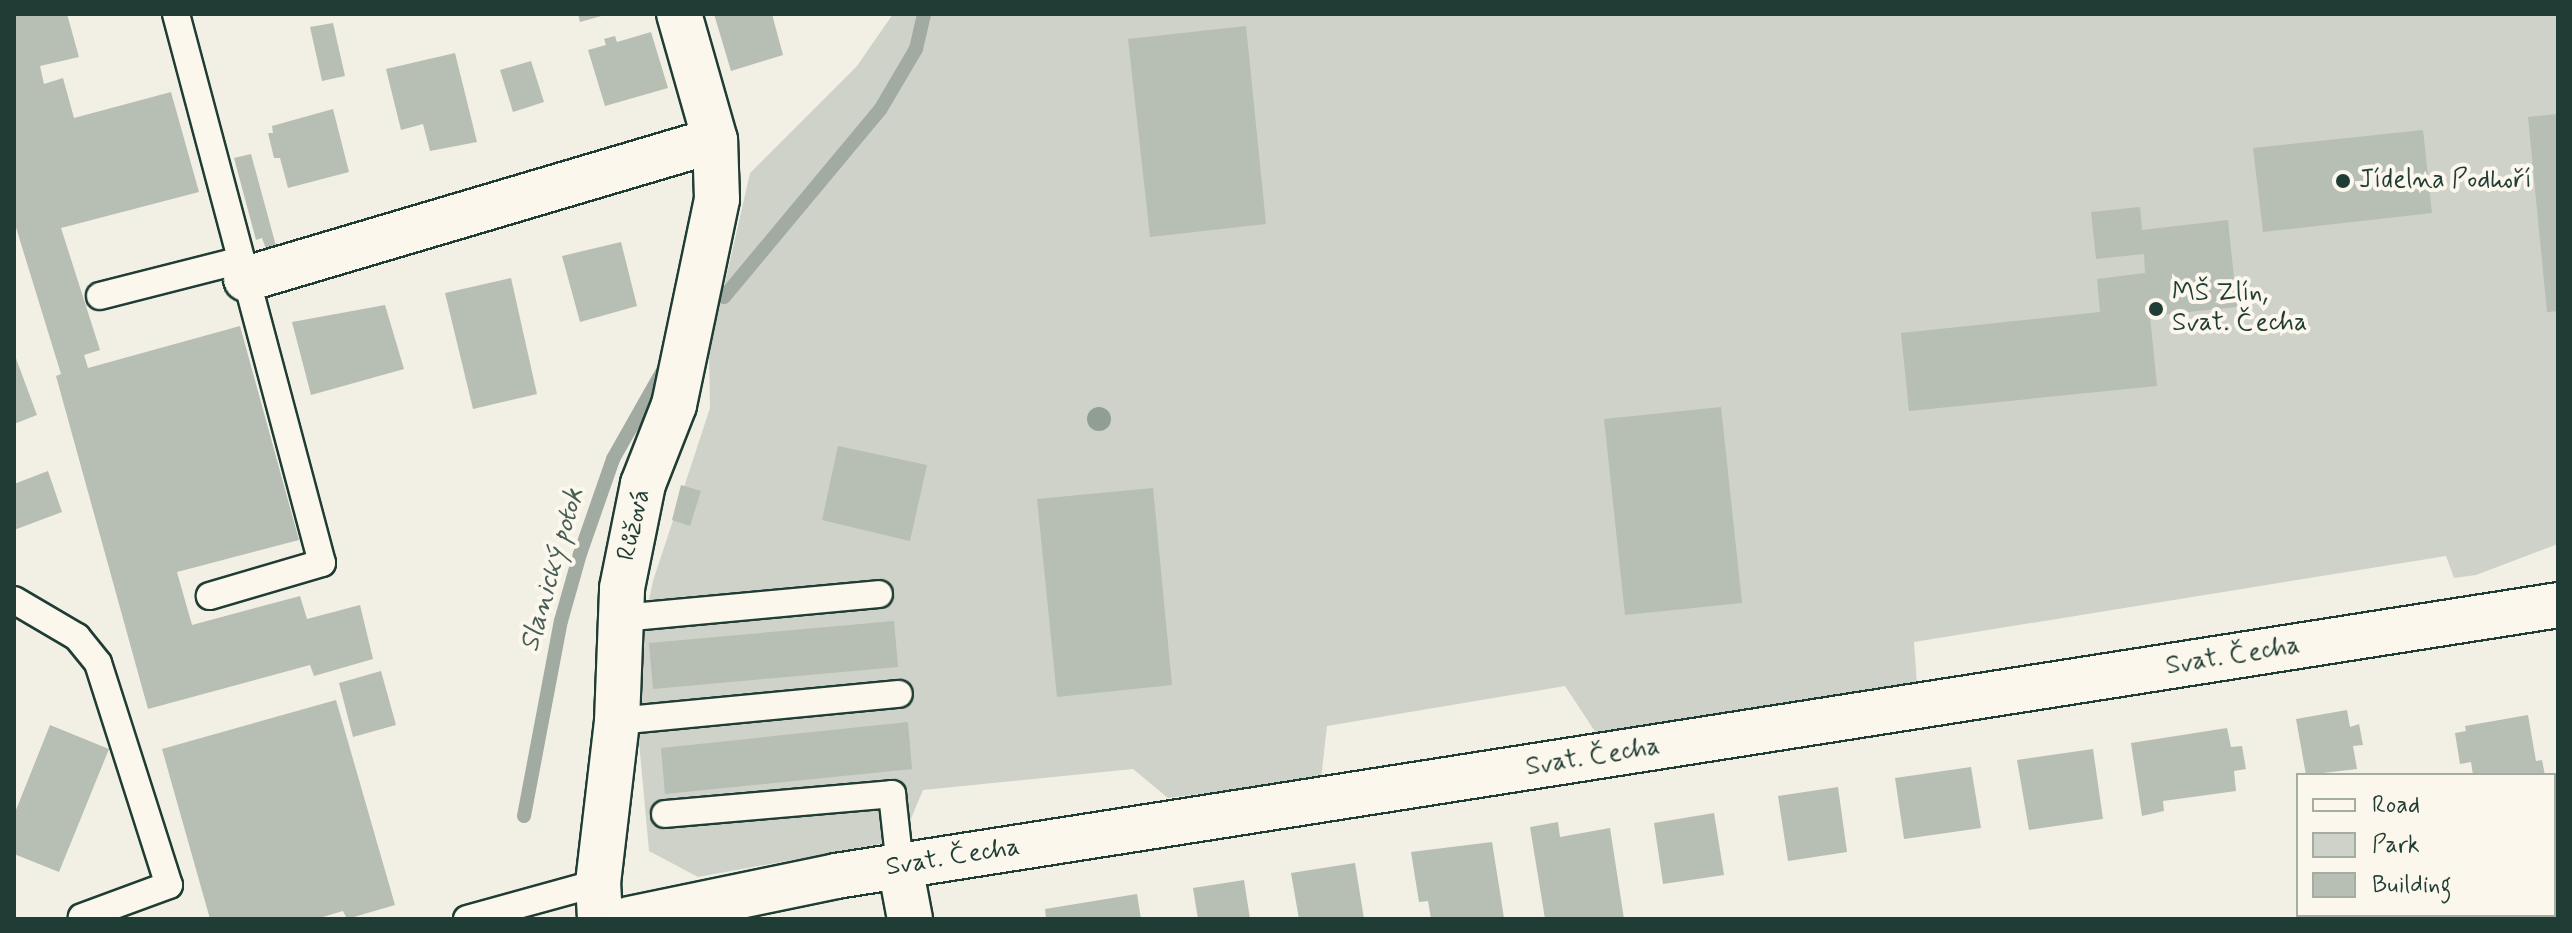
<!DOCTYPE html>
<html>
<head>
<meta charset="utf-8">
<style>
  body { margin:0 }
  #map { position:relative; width:2572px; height:933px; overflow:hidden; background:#f2f0e5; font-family:Mynerve,sans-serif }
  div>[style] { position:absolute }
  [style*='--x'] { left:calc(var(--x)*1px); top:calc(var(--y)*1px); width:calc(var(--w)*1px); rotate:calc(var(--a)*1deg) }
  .green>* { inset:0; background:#cfd2c8 }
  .stream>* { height:14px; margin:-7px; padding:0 7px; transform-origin:7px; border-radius:7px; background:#a2aba1 }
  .building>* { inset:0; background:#b7beb3 }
  .roads { filter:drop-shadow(2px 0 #1f3d34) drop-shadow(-2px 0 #1f3d34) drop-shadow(0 2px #1f3d34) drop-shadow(0 -2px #1f3d34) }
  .service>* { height:26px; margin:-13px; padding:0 13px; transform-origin:13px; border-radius:13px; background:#fbf7ec }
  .minor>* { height:44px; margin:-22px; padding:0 22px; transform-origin:22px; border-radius:22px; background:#fbf7ec }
  .trees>* { width:24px; height:24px; margin:-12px; border-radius:50%; background:#919e94 }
  .dots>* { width:22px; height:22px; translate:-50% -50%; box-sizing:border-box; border:4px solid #fbf7ec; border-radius:50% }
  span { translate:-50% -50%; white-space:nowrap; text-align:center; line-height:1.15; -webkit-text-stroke:8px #fbf7ec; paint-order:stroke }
  .poi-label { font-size:26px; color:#1f3d34 }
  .left { translate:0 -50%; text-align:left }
  .street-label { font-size:26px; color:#1f3d34 }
  .water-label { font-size:28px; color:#465e55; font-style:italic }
  .frame { position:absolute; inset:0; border:16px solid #1f3d34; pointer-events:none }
  .legend { position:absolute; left:2296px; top:773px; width:260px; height:144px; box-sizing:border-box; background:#fbf7ec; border:2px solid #a3ada2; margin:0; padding:10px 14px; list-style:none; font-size:24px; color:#1f3d34 }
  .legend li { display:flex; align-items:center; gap:16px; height:40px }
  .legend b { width:40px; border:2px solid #a3ada2 }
</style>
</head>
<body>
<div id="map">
  <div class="green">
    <div style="clip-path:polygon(893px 14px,2558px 14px,2558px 544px,2476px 575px,2454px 578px,2446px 556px,1914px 642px,1917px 684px,1596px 733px,1565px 686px,1327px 726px,1321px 779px,1168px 798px,1133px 769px,923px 790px,902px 840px,698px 877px,649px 851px,633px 676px,653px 581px,710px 408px,709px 353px,750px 173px,857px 66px)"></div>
  </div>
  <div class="stream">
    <div style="--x:724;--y:297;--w:244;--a:-50.2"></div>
    <div style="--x:880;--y:110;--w:71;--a:-59.5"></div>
    <div style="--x:916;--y:49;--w:36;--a:-77"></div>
    <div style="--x:524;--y:816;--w:198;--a:-79.3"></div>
    <div style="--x:561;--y:621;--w:70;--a:-74.2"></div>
    <div style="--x:580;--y:554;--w:101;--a:-70.8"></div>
    <div style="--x:613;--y:459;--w:114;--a:-60.5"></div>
  </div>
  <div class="building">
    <div style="clip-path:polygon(14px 14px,67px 14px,79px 57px,40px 66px,44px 84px,63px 78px,74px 118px,171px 92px,199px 192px,61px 228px,100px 350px,84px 355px,88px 368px,240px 326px,299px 540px,177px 572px,192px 625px,300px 596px,307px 619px,360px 605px,373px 659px,314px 676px,310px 665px,148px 709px,56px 376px,61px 374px,14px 221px)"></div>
    <div style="clip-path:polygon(578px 14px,605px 14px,605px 15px,580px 22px)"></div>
    <div style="clip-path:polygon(714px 14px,772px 14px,783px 55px,731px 71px)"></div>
    <div style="clip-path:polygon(333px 23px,345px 76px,322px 81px,310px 27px)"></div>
    <div style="clip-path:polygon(1246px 26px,1266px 224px,1150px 237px,1128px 39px)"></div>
    <div style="clip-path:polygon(651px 32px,668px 88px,605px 106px,588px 50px,606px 45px,604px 39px,615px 36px,617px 42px)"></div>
    <div style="clip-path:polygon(455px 53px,477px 142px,430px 151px,423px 124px,401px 130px,386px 69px)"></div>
    <div style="clip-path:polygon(531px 61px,544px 102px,513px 112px,500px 70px)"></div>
    <div style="clip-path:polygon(333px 109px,349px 172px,288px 188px,280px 158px,274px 158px,268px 133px,273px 133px,272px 126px)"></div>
    <div style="clip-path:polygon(2558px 114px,2558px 311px,2547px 312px,2528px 117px)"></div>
    <div style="clip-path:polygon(2423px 130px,2432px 213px,2263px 232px,2253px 148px)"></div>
    <div style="clip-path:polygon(251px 154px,276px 246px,266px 249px,262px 238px,256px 240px,234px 158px)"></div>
    <div style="clip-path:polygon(2140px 207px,2142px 230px,2228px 220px,2237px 307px,2150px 316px,2157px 386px,1909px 411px,1901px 333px,2100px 312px,2097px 279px,2145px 273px,2144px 254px,2096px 259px,2091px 212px)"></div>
    <div style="clip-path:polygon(621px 242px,637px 306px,580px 322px,562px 256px)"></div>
    <div style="clip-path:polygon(511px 278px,537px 394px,473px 409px,445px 293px)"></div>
    <div style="clip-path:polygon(385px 305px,404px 369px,311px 395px,292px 322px)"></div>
    <div style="clip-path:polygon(14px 353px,37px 415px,14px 424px)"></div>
    <div style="clip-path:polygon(1721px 407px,1742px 603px,1625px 615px,1604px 419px)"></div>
    <div style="clip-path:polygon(838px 446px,927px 465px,910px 541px,822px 520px)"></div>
    <div style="clip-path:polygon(48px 471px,62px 512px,14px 530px,14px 484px)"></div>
    <div style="clip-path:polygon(681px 485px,701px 491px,690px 526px,672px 520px)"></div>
    <div style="clip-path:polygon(1153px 488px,1172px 685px,1057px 697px,1037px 499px)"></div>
    <div style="clip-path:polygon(894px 621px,898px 667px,653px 689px,649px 643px)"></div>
    <div style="clip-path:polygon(381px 671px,396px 725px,353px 737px,339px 683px)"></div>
    <div style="clip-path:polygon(336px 700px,395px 905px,347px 919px,343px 911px,316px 919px,210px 919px,162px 749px)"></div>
    <div style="clip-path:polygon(2347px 710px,2350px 727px,2359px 724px,2363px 745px,2353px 746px,2357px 769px,2306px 775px,2296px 719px)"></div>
    <div style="clip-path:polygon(2528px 715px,2536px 761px,2542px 760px,2545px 775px,2473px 775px,2471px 762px,2460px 764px,2455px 733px,2466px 731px,2465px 726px)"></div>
    <div style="clip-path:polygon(908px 722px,912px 769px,665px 794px,661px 748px)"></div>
    <div style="clip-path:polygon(50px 725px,109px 749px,59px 872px,14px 854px,14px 815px)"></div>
    <div style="clip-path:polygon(2227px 728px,2231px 747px,2242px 746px,2246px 769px,2234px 771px,2236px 791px,2163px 801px,2164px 811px,2142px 816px,2131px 743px)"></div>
    <div style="clip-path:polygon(2093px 749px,2103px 819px,2029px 830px,2017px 760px)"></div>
    <div style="clip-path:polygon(1971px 767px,1981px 828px,1904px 839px,1895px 778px)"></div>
    <div style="clip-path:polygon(1838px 787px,1847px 852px,1788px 861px,1778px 796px)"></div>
    <div style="clip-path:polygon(1714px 813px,1724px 875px,1663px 884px,1654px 823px)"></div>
    <div style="clip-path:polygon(1558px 822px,1560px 837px,1610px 828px,1624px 919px,1545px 919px,1530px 827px)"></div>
    <div style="clip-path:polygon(1492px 842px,1504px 918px,1431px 919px,1428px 901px,1419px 902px,1411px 852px)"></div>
    <div style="clip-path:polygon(1355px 863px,1364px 919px,1299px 919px,1291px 873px)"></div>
    <div style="clip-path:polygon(1244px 880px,1250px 919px,1198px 919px,1193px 888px)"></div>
    <div style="clip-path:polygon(1137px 894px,1141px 919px,1046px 919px,1045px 909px)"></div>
    <div style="clip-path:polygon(2427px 915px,2450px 915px,2456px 919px,2424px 919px)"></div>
  </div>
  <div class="roads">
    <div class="service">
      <div style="--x:176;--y:14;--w:568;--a:75.11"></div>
      <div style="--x:322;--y:563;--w:117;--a:163.6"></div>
      <div style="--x:100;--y:296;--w:146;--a:-14.3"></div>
      <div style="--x:14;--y:600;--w:73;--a:30.4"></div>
      <div style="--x:77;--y:637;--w:33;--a:51"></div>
      <div style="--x:98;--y:663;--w:233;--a:72.3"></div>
      <div style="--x:169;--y:885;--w:93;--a:159.8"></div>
      <div style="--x:621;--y:618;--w:259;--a:-5.3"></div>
      <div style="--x:617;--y:721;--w:283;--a:-5.5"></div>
      <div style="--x:665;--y:814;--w:228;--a:-5"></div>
      <div style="--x:892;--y:794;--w:72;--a:83.7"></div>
      <div style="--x:467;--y:919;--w:136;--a:-15.4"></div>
    </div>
    <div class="minor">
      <div style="--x:246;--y:279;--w:489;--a:-16.5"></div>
      <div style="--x:900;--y:866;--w:54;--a:79.3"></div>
      <div style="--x:600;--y:919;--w:36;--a:-93"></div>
      <div style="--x:598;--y:883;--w:163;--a:-83.3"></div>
      <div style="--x:617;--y:721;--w:133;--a:-87.8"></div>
      <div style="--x:622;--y:588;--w:106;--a:-78.6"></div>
      <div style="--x:643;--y:484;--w:85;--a:-68.6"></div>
      <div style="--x:674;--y:405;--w:210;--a:-78.2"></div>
      <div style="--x:717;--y:199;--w:59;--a:-91.9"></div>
      <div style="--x:715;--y:140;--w:131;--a:-105.9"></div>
      <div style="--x:629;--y:919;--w:211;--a:-11.7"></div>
      <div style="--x:836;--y:876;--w:1743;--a:-8.94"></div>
    </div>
  </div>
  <div class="trees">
    <div style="left:1099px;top:419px"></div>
  </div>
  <div class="dots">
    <div style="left:2343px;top:181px;background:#1f3d34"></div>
    <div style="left:2156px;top:309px;background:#1f3d34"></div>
  </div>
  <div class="poi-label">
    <span class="left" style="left:2359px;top:181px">Jídelna Podhoří</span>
    <span class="left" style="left:2172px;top:309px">MŠ Zlín,<br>Svat. Čecha</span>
  </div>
  <div class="street-label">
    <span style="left:635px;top:525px;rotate:-77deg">Růžová</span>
    <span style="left:2233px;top:657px;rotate:-9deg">Svat. Čecha</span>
    <span style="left:1593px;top:758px;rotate:-9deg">Svat. Čecha</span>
    <span style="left:953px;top:858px;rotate:-9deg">Svat. Čecha</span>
  </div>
  <div class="water-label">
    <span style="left:553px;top:570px;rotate:-74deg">Slanický potok</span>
  </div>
  <div class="frame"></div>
  <ul class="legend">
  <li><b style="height:10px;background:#fbf7ec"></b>Road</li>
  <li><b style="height:22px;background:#cfd2c8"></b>Park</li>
  <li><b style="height:22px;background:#b7beb3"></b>Building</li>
  </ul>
</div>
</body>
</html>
